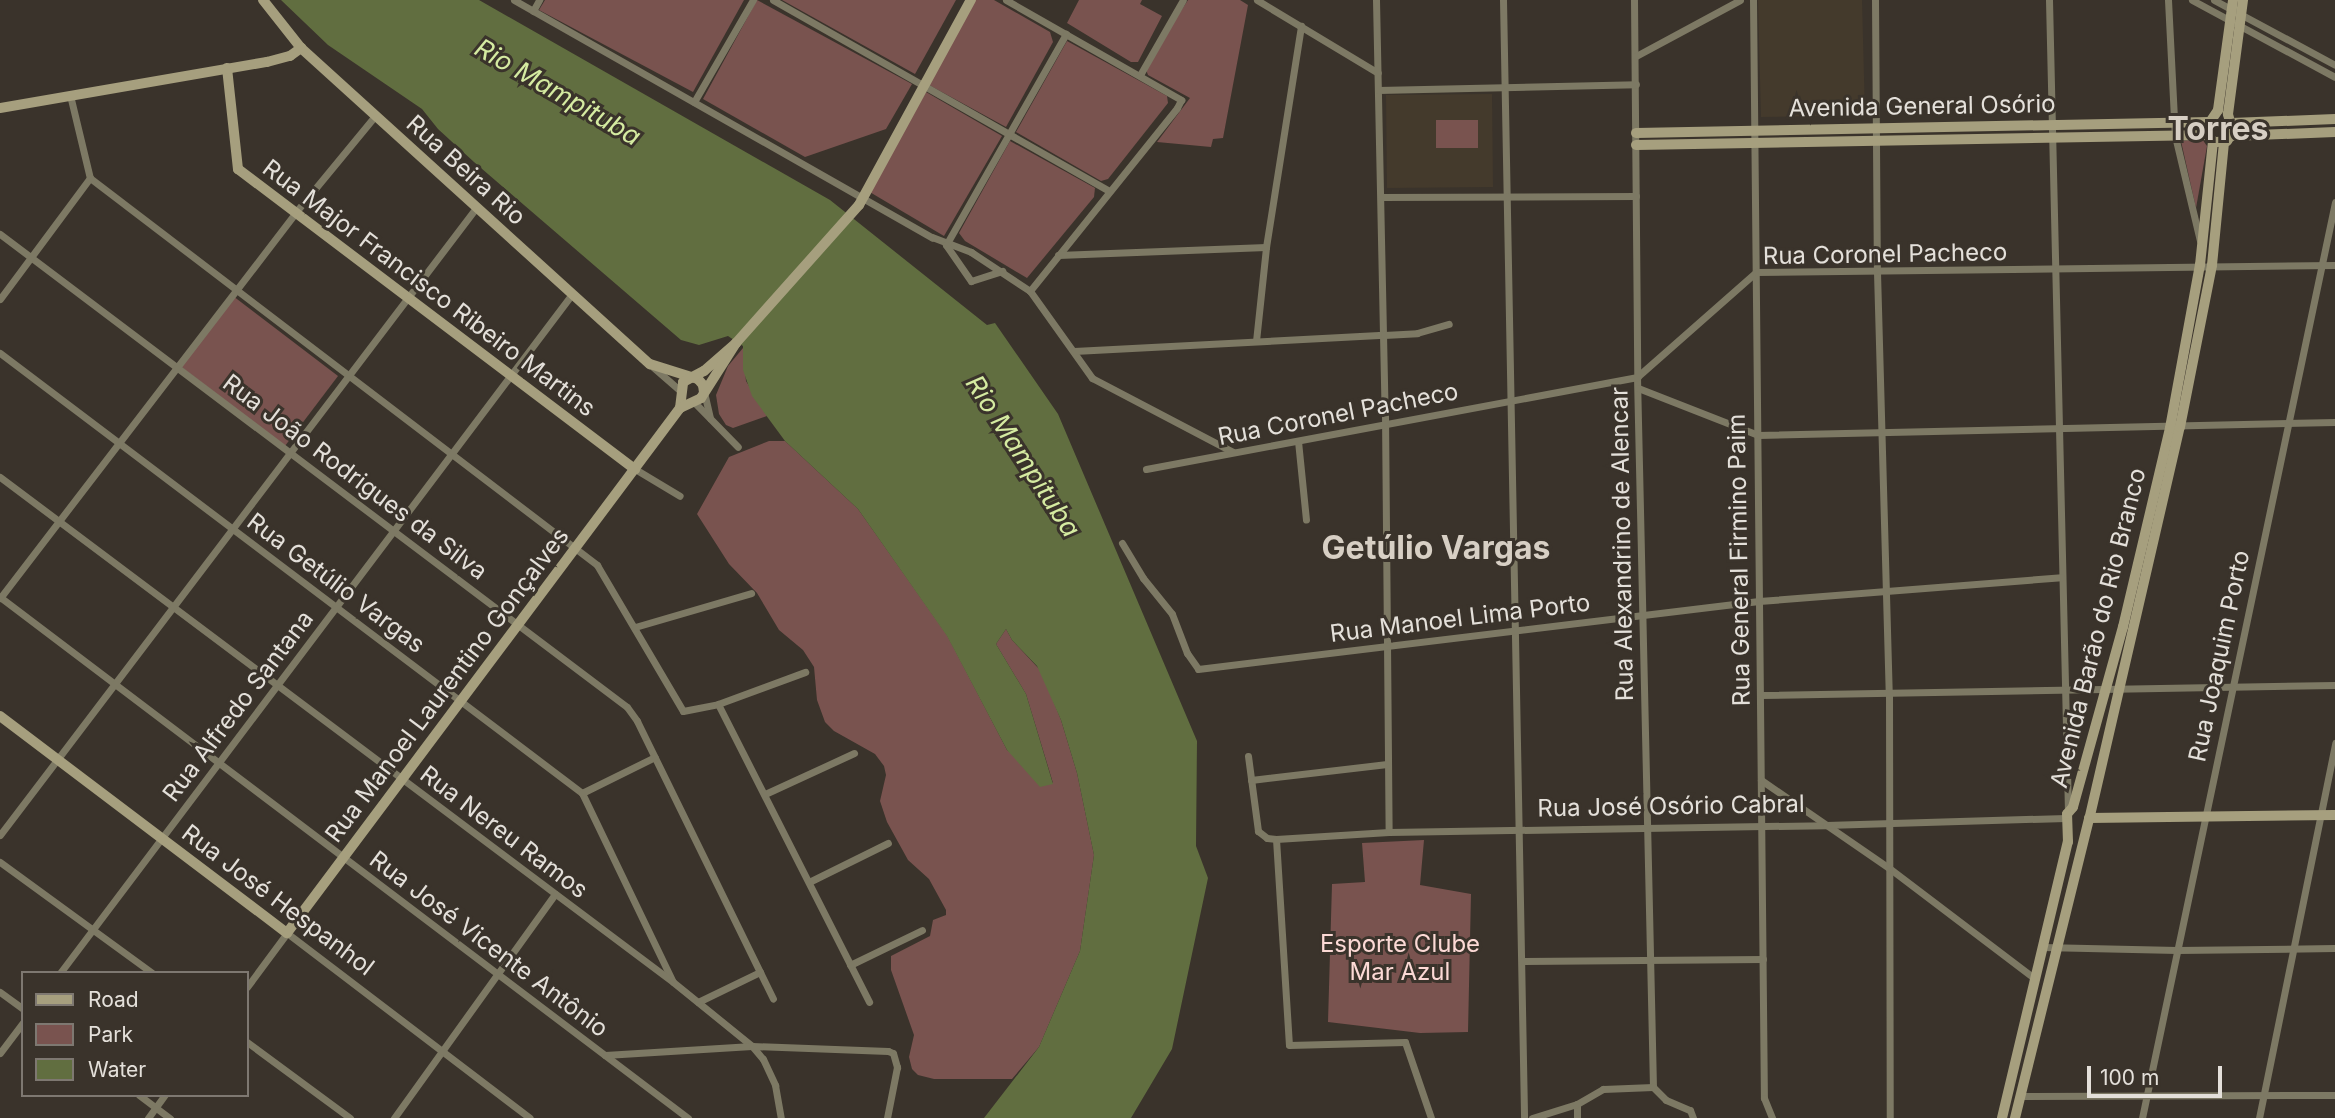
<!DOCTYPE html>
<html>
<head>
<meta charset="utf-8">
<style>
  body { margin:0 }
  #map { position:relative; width:2335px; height:1118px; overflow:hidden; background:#3a332b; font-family:Inter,sans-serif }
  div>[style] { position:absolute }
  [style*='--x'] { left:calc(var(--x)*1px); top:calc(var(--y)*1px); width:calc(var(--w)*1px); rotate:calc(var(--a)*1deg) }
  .built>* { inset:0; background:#443a2c }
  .green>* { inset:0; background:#79534f }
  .water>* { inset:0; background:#616e40 }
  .street>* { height:7px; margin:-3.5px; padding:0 3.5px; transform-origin:3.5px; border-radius:3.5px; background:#7d7964 }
  .secondary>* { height:10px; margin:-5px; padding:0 5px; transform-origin:5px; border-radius:5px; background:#a69f7e }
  span { translate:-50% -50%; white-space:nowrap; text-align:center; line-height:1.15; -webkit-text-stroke:6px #3a332b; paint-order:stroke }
  .street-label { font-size:24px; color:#e4e0da }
  .park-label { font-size:24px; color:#fcd9d5 }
  .water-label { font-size:26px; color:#d5eba1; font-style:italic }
  .district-label { font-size:32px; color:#d7cfc4; font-weight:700 }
  .legend { position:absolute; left:21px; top:971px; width:228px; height:126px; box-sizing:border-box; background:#3a332b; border:2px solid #7e7871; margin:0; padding:9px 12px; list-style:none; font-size:21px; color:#e4e0da }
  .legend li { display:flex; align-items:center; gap:14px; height:35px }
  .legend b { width:35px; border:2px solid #7e7871 }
  .scale { position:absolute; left:2087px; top:1066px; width:135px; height:32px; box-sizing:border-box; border:4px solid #e4e0da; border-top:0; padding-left:9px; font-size:21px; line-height:24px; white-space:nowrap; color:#e4e0da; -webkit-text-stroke:5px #3a332b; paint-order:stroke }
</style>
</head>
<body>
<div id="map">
  <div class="built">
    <div style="clip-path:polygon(1758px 0,1862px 0,1865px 115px,1761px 117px)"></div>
    <div style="clip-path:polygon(1492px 94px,1493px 187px,1387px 188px,1386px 95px)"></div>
  </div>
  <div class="green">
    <div style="clip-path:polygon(545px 0,744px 0,693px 92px,539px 10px)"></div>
    <div style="clip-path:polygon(757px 0,912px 84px,886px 129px,805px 157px,703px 99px)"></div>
    <div style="clip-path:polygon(782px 0,956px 0,915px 74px)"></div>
    <div style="clip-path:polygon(975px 0,994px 0,1050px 32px,1053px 42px,1006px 127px,929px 85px)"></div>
    <div style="clip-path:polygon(1079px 0,1142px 0,1140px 4px,1162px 16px,1138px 62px,1131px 62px,1067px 23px)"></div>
    <div style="clip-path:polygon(1188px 0,1240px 0,1248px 5px,1223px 138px,1213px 139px,1211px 147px,1157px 142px,1190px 98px,1148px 75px,1145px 67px)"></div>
    <div style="clip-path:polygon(1067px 41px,1167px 96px,1168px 103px,1108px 179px,1101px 181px,1016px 132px)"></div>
    <div style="clip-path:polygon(926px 92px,1002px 136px,944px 236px,868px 191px)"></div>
    <div style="clip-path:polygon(1436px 120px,1478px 120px,1478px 148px,1436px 148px)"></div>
    <div style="clip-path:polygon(2202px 139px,2207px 146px,2196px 208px,2181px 141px)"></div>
    <div style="clip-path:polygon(1010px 141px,1095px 188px,1094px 197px,1027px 278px,965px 241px,959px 233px)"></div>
    <div style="clip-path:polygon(233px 296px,338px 376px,285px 446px,180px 366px)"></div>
    <div style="clip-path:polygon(743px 348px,746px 381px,767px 416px,733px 428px,726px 425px,719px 414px,716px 395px,728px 366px)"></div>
    <div style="clip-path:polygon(769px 441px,785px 441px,858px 509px,947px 635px,1007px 750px,1053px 783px,1026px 694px,996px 644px,1006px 629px,1012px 640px,1041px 671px,1061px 720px,1077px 773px,1094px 855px,1080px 951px,1039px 1047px,1012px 1079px,934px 1079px,918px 1075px,912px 1069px,909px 1057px,914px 1035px,891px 970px,891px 956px,930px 936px,933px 920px,946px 915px,946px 910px,929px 879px,908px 860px,887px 822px,880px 801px,886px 775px,884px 766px,875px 754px,834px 731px,825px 722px,817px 700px,814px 667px,803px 650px,779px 630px,757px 593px,729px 564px,697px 514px,729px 457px)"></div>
    <div style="clip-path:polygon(1424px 840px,1420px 885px,1471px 894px,1468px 1032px,1420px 1033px,1328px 1022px,1332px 884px,1365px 882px,1362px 843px)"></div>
  </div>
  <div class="water">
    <div style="clip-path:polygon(281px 0,479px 0,830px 200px,987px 325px,995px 323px,1058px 414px,1197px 741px,1196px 846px,1208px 878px,1172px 1049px,1131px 1118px,984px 1118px,1039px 1047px,1080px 951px,1094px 855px,1077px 773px,1061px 720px,1037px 666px,1012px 640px,1006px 629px,996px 644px,1026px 694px,1053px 784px,1040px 787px,1007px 750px,947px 636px,858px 509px,785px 441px,752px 396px,743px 370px,743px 346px,728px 336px,699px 345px,681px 340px,474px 162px,438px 129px,422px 109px,328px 45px)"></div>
  </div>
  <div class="street">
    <div style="--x:514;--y:0;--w:481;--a:29.6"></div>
    <div style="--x:932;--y:237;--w:42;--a:21"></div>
    <div style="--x:971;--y:252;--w:71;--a:33.5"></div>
    <div style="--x:1030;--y:291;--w:107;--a:54.5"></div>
    <div style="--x:1092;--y:378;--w:159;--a:27.7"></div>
    <div style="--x:773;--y:0;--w:386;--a:29.6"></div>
    <div style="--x:1006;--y:0;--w:202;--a:29.7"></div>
    <div style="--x:1181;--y:100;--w:9;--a:117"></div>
    <div style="--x:1177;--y:108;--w:235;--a:128.8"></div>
    <div style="--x:1257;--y:0;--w:141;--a:31.1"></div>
    <div style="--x:1376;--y:0;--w:414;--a:88.8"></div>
    <div style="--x:1385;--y:414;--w:418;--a:89.5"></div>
    <div style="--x:1503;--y:0;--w:1118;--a:88.92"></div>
    <div style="--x:1634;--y:0;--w:377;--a:89.5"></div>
    <div style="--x:1637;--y:377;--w:710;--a:88.71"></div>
    <div style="--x:1753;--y:0;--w:1098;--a:89.43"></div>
    <div style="--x:1764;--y:1098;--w:22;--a:68"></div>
    <div style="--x:1875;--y:0;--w:272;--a:89.6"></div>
    <div style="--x:1877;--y:272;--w:421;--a:88.4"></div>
    <div style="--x:1889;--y:693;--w:425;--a:89.9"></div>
    <div style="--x:2049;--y:0;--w:811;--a:88.66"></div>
    <div style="--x:2168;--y:0;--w:136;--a:87.1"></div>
    <div style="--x:2175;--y:136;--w:108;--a:76.6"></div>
    <div style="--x:2192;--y:0;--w:162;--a:28.3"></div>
    <div style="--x:2214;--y:0;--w:137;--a:28.2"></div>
    <div style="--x:533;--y:11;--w:13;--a:-61"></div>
    <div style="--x:1636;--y:56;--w:118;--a:-28.3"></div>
    <div style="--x:1140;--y:75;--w:86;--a:-60.2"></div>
    <div style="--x:1378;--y:90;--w:258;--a:-1.3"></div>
    <div style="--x:70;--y:95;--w:85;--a:76.5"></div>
    <div style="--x:90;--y:178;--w:638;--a:37.35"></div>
    <div style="--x:597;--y:565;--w:169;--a:59.5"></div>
    <div style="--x:683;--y:711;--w:36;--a:-11"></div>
    <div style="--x:718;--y:704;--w:334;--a:63.1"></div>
    <div style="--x:694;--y:102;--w:118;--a:-60"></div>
    <div style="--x:1381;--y:197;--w:255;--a:-0.2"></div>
    <div style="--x:0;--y:234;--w:785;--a:37.03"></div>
    <div style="--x:627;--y:707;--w:17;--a:54"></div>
    <div style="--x:637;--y:721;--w:309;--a:63.9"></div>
    <div style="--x:946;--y:245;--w:243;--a:-60.4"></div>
    <div style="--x:946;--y:245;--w:44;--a:55.2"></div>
    <div style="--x:971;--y:281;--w:33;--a:-18"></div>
    <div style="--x:1058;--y:255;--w:208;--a:-2.2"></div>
    <div style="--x:0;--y:299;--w:151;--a:-53.4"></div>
    <div style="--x:1256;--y:341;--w:95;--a:-83.9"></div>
    <div style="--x:1266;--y:247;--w:224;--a:-81"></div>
    <div style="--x:1074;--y:351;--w:310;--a:-3"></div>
    <div style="--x:1384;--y:335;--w:33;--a:-3"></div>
    <div style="--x:1417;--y:333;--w:33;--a:-16"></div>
    <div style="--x:0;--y:353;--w:730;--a:37.09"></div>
    <div style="--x:582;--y:793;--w:208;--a:64.3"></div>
    <div style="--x:653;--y:367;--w:37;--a:41"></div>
    <div style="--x:1638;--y:388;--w:129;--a:21.4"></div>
    <div style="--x:1758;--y:435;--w:577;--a:-1.29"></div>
    <div style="--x:704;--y:392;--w:27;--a:77"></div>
    <div style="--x:693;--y:401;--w:64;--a:45.6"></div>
    <div style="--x:1298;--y:441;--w:79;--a:84.2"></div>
    <div style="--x:635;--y:469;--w:52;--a:31"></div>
    <div style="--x:1146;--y:469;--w:500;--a:-10.6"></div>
    <div style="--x:1637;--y:377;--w:159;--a:-41.4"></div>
    <div style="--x:1756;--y:272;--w:579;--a:-0.69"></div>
    <div style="--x:0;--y:477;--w:841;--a:36.88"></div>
    <div style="--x:673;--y:982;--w:102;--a:39"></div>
    <div style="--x:752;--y:1046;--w:17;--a:50"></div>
    <div style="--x:763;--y:1059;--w:29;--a:65"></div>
    <div style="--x:775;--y:1085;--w:34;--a:80"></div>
    <div style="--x:1122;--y:543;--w:41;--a:59"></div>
    <div style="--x:1143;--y:578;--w:46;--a:51.1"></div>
    <div style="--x:1172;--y:614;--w:42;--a:69"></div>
    <div style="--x:1187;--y:653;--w:19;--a:55"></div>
    <div style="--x:1198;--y:669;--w:565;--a:-6.91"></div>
    <div style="--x:1759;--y:601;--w:303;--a:-4.5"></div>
    <div style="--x:0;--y:597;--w:863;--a:37.14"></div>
    <div style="--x:0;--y:598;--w:485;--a:-52.5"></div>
    <div style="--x:295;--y:213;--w:126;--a:-50.5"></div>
    <div style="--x:635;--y:627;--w:121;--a:-16.3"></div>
    <div style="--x:1760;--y:695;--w:575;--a:-1"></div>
    <div style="--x:718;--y:704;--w:93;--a:-20.2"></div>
    <div style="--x:1248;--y:756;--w:76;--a:82.4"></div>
    <div style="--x:1258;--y:831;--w:11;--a:38"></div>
    <div style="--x:1267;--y:838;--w:9;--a:6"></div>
    <div style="--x:1276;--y:839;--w:206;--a:86.4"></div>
    <div style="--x:1289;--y:1045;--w:116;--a:-1.5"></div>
    <div style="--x:1405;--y:1042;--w:80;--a:71.1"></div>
    <div style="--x:1251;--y:780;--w:137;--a:-6.7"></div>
    <div style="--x:1761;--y:780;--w:155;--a:34.5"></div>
    <div style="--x:1889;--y:868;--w:182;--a:37.2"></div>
    <div style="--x:582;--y:793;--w:81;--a:-26.3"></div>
    <div style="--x:765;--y:794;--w:98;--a:-24.7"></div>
    <div style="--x:0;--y:835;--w:787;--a:-52.8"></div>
    <div style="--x:1276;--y:839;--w:113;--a:-3.5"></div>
    <div style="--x:1389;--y:832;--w:437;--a:-0.9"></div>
    <div style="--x:1826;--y:825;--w:240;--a:-1.7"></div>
    <div style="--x:0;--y:862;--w:188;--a:36.1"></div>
    <div style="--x:809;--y:882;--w:88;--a:-26.3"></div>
    <div style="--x:2042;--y:947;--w:135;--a:1.3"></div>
    <div style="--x:2177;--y:950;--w:158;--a:-0.7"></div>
    <div style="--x:1522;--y:961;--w:241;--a:-0.5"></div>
    <div style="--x:850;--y:965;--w:80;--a:-25.9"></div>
    <div style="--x:60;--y:973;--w:850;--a:-52.98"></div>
    <div style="--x:247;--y:987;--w:67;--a:-53.5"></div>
    <div style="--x:287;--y:933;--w:305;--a:37.3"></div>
    <div style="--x:0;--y:992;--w:29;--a:36"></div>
    <div style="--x:698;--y:1002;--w:69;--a:-25.8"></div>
    <div style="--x:247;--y:1042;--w:128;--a:36.4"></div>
    <div style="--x:0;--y:1053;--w:38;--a:-53"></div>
    <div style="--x:605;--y:1055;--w:147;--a:-3.5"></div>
    <div style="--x:752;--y:1046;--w:136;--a:2.1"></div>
    <div style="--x:888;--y:1051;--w:5;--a:22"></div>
    <div style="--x:893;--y:1053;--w:15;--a:74"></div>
    <div style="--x:897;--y:1067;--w:52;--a:101.1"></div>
    <div style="--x:139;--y:1095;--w:39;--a:37"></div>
    <div style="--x:2020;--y:1096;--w:315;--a:-0.2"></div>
    <div style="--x:1577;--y:1104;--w:14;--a:90"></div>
    <div style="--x:148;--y:1118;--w:29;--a:-54"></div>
    <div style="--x:394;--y:1118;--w:276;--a:-54.3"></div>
    <div style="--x:1532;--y:1118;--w:47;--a:-17.3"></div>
    <div style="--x:1577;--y:1104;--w:30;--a:-30"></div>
    <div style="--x:1603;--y:1089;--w:50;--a:-2.3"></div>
    <div style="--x:1653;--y:1087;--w:18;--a:45"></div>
    <div style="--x:1666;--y:1100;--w:26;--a:23"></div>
    <div style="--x:1690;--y:1110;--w:9;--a:69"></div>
    <div style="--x:2142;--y:1118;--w:936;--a:-78.1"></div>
    <div style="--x:2259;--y:1118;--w:383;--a:-78.5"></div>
  </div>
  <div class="secondary">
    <div style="--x:263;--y:0;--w:61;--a:51.6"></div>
    <div style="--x:301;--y:48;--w:471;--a:42.2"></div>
    <div style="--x:650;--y:364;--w:50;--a:17.4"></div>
    <div style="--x:698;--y:379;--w:8;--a:50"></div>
    <div style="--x:703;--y:385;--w:7;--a:82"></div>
    <div style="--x:227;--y:68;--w:102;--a:83.8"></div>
    <div style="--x:238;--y:169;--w:498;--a:37.1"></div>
    <div style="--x:0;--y:108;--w:271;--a:-9.8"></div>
    <div style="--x:267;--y:62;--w:24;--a:-15"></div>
    <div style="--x:290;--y:56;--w:14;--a:-36"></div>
    <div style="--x:2231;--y:123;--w:104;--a:-2.2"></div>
    <div style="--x:2206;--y:128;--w:22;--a:-56"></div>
    <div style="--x:2218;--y:110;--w:111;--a:-82.2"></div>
    <div style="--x:1636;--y:133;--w:573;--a:-1.1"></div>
    <div style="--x:2231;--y:136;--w:104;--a:-2.2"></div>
    <div style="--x:2217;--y:142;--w:10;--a:-6"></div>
    <div style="--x:2227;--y:141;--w:11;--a:-56"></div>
    <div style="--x:2233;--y:132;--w:19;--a:-106"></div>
    <div style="--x:2228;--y:114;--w:115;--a:-82.5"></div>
    <div style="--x:1636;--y:145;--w:572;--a:-1"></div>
    <div style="--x:680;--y:408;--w:26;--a:-83"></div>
    <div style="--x:683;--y:382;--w:24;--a:-28"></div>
    <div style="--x:704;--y:371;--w:43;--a:-41.2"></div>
    <div style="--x:736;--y:343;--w:185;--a:-48.3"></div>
    <div style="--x:859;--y:205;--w:234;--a:-61.4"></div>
    <div style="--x:0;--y:716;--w:360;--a:37.1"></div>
    <div style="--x:287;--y:933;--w:656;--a:-53.18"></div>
    <div style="--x:680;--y:408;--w:23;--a:-25"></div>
    <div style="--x:701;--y:398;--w:65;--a:-57.5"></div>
    <div style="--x:2089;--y:818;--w:246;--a:-0.7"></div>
    <div style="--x:2002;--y:1118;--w:284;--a:-76.6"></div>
    <div style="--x:2068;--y:842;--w:28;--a:-92"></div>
    <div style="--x:2067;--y:814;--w:9;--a:-49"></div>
    <div style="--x:2073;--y:807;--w:187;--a:-74.5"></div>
    <div style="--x:2123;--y:627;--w:204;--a:-76.7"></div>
    <div style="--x:2170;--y:428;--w:166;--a:-79.6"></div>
    <div style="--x:2200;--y:265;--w:125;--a:-84"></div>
    <div style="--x:2015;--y:1118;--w:307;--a:-76.1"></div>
    <div style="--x:2089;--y:820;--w:403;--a:-77"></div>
    <div style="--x:2180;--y:427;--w:165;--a:-78.8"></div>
    <div style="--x:2212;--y:265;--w:124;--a:-84.4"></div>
  </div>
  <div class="street-label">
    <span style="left:1922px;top:106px;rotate:-1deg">Avenida General Osório</span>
    <span style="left:466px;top:170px;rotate:42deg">Rua Beira Rio</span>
    <span style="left:1885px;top:254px;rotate:-1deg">Rua Coronel Pacheco</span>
    <span style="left:429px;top:288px;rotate:37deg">Rua Major Francisco Ribeiro Martins</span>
    <span style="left:1338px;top:414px;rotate:-11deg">Rua Coronel Pacheco</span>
    <span style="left:355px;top:477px;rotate:37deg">Rua João Rodrigues da Silva</span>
    <span style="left:1622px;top:544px;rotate:-91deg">Rua Alexandrino de Alencar</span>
    <span style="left:1739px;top:560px;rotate:-91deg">Rua General Firmino Paim</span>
    <span style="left:336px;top:583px;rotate:37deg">Rua Getúlio Vargas</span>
    <span style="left:1460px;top:618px;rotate:-7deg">Rua Manoel Lima Porto</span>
    <span style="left:2098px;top:628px;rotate:-76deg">Avenida Barão do Rio Branco</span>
    <span style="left:2219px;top:656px;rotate:-78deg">Rua Joaquim Porto</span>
    <span style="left:447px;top:685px;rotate:-53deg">Rua Manoel Laurentino Gonçalves</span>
    <span style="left:238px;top:706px;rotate:-53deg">Rua Alfredo Santana</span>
    <span style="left:1671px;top:806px;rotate:-1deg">Rua José Osório Cabral</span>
    <span style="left:504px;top:832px;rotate:37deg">Rua Nereu Ramos</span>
    <span style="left:278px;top:900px;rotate:37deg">Rua José Hespanhol</span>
    <span style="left:489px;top:944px;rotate:37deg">Rua José Vicente Antônio</span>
  </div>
  <div class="park-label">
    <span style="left:1400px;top:958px">Esporte Clube<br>Mar Azul</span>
  </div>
  <div class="water-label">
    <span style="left:558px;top:92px;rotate:30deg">Rio Mampituba</span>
    <span style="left:1023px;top:456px;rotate:57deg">Rio Mampituba</span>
  </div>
  <div class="district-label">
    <span style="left:2218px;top:129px">Torres</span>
    <span style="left:1436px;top:548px">Getúlio Vargas</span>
  </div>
  <ul class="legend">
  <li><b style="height:9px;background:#a69f7e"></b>Road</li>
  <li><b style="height:19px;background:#79534f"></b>Park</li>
  <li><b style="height:19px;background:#616e40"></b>Water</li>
  </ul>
  <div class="scale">100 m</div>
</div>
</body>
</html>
